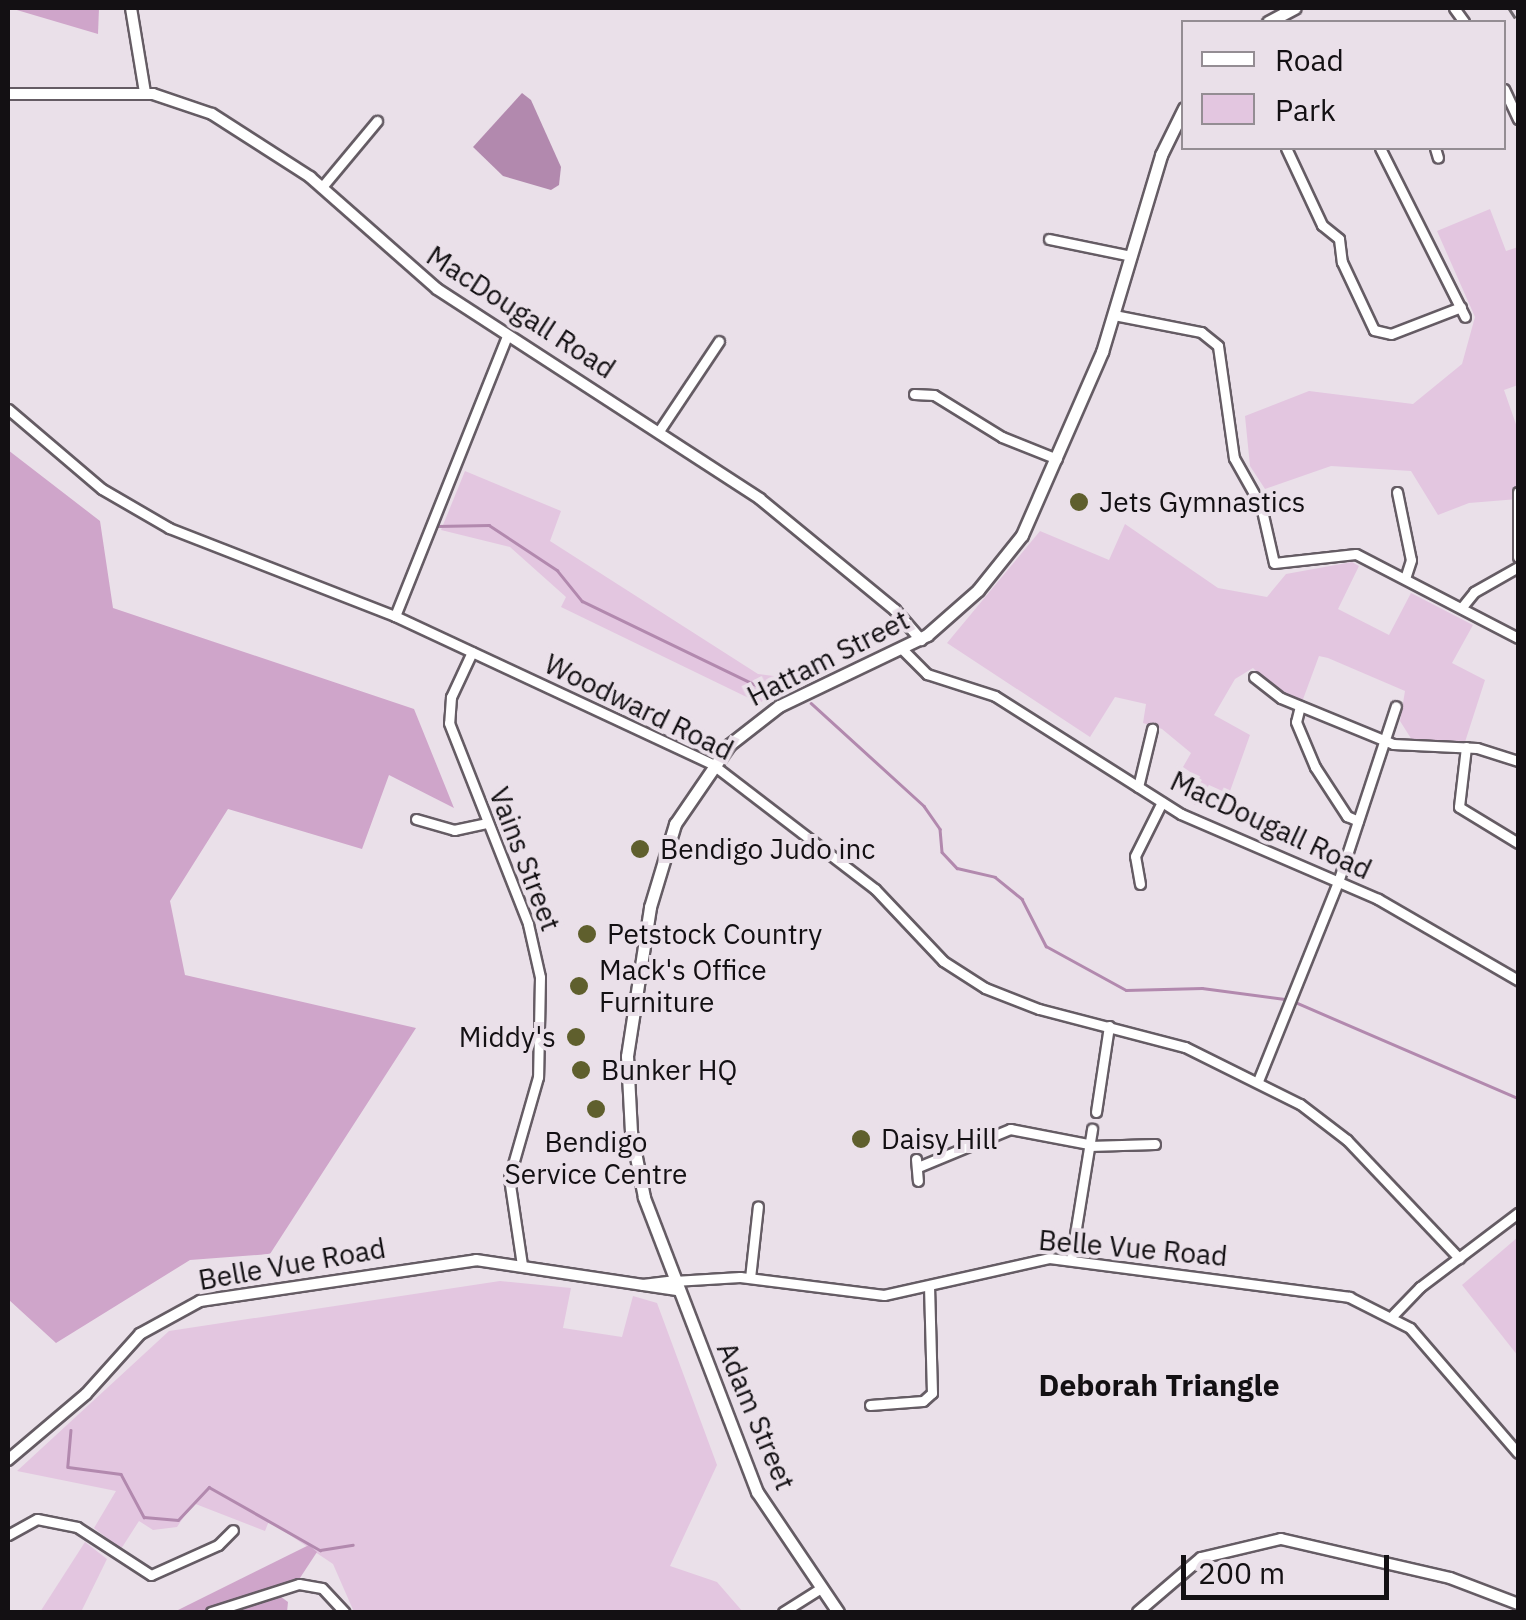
<!DOCTYPE html>
<html>
<head>
<meta charset="utf-8">
<style>
  body { margin:0 }
  #map { position:relative; width:1526px; height:1620px; overflow:hidden; background:#eae0e9; font-family:"IBM Plex Sans",sans-serif }
  div>[style] { position:absolute }
  [style*='--x'] { left:calc(var(--x)*1px); top:calc(var(--y)*1px); width:calc(var(--w)*1px); rotate:calc(var(--a)*1deg) }
  .green>* { inset:0; background:#e3c6e0 }
  .forest>* { inset:0; background:#cfa5ca }
  .water>* { inset:0; background:#b289ae }
  .stream>* { height:2.5px; margin:-1.25px; padding:0 1.25px; transform-origin:1.25px; border-radius:1.25px; background:#b289ae }
  .roads { filter:drop-shadow(2px 0 #655c64) drop-shadow(-2px 0 #655c64) drop-shadow(0 2px #655c64) drop-shadow(0 -2px #655c64) }
  .minor>* { height:9px; margin:-4.5px; padding:0 4.5px; transform-origin:4.5px; border-radius:4.5px; background:#fff }
  .tertiary>* { height:10px; margin:-5px; padding:0 5px; transform-origin:5px; border-radius:5px; background:#fff }
  .secondary>* { height:11px; margin:-5.5px; padding:0 5.5px; transform-origin:5.5px; border-radius:5.5px; background:#fff }
  .rail>* { height:2.5px; margin-top:-1.25px; transform-origin:0; background:repeating-linear-gradient(90deg,#6e686e 0 12px,transparent 0 24px) }
  .dots>* { width:28px; height:28px; translate:-50% -50%; box-sizing:border-box; border:5px solid #eae0e9; border-radius:50% }
  span { translate:-50% -50%; white-space:nowrap; text-align:center; line-height:1.15; -webkit-text-stroke:8px #eae0e9; paint-order:stroke }
  .street-label { font-size:28px; color:#131013 }
  .poi-label { font-size:28px; color:#131013 }
  .left { translate:0 -50%; text-align:left }
  .right { translate:-100% -50%; text-align:right }
  .neighbourhood-label { font-size:30px; color:#131013; font-weight:700 }
  .frame { position:absolute; inset:0; border:10px solid #131013; pointer-events:none }
  .legend { position:absolute; left:1181px; top:20px; width:325px; height:130px; box-sizing:border-box; background:#eae0e9; border:2px solid #948d93; margin:0; padding:12px 18px; list-style:none; font-size:30px; color:#131013 }
  .legend li { display:flex; align-items:center; gap:20px; height:50px }
  .legend b { width:50px; border:2px solid #948d93 }
  .scale { position:absolute; left:1181px; top:1555px; width:208px; height:45px; box-sizing:border-box; border:5px solid #131013; border-top:0; padding-left:12px; font-size:30px; line-height:35px; white-space:nowrap; color:#131013; -webkit-text-stroke:8px #eae0e9; paint-order:stroke }
</style>
</head>
<body>
<div id="map">
  <div class="green">
    <div style="clip-path:polygon(1490px 209px,1506px 251px,1518px 247px,1518px 385px,1504px 390px,1518px 430px,1518px 499px,1469px 503px,1438px 515px,1411px 471px,1331px 466px,1265px 489px,1250px 466px,1245px 416px,1309px 391px,1413px 404px,1462px 364px,1475px 317px,1437px 231px)"></div>
    <div style="clip-path:polygon(465px 471px,561px 511px,550px 541px,758px 674px,805px 680px,759px 703px,561px 607px,566px 597px,510px 547px,441px 530px)"></div>
    <div style="clip-path:polygon(1125px 524px,1218px 588px,1267px 597px,1286px 574px,1352px 562px,1359px 566px,1338px 609px,1389px 635px,1411px 593px,1473px 625px,1452px 663px,1485px 680px,1465px 742px,1412px 740px,1400px 721px,1405px 691px,1328px 658px,1319px 656px,1302px 702px,1274px 689px,1253px 668px,1235px 679px,1214px 715px,1250px 735px,1229px 794px,1209px 785px,1195px 805px,1188px 800px,1202px 780px,1183px 767px,1191px 753px,1162px 729px,1143px 723px,1146px 704px,1115px 697px,1090px 737px,947px 643px,1040px 531px,1109px 560px)"></div>
    <div style="clip-path:polygon(1518px 1237px,1518px 1356px,1462px 1285px)"></div>
    <div style="clip-path:polygon(500px 1281px,571px 1288px,563px 1328px,622px 1337px,633px 1296px,657px 1303px,717px 1465px,670px 1566px,717px 1582px,743px 1612px,354px 1612px,333px 1564px,269px 1521px,265px 1531px,193px 1503px,177px 1527px,153px 1530px,139px 1521px,121px 1549px,94px 1528px,116px 1491px,17px 1471px,169px 1331px)"></div>
    <div style="clip-path:polygon(85px 1542px,107px 1559px,81px 1612px,40px 1612px)"></div>
  </div>
  <div class="forest">
    <div style="clip-path:polygon(10px 8px,99px 8px,98px 34px)"></div>
    <div style="clip-path:polygon(8px 450px,100px 521px,113px 608px,414px 709px,454px 808px,389px 775px,362px 849px,228px 809px,170px 901px,185px 975px,416px 1028px,270px 1254px,190px 1260px,56px 1343px,8px 1299px)"></div>
    <div style="clip-path:polygon(309px 1545px,317px 1552px,298px 1581px,204px 1612px,174px 1612px)"></div>
    <div style="clip-path:polygon(273px 1591px,288px 1602px,287px 1612px,218px 1612px)"></div>
  </div>
  <div class="water">
    <div style="clip-path:polygon(522px 93px,531px 100px,561px 167px,559px 185px,551px 190px,503px 176px,473px 147px)"></div>
  </div>
  <div class="stream">
    <div style="--x:437;--y:526;--w:52;--a:-1.1"></div>
    <div style="--x:489;--y:525;--w:82;--a:33.5"></div>
    <div style="--x:557;--y:570;--w:40;--a:51"></div>
    <div style="--x:582;--y:601;--w:198;--a:25.8"></div>
    <div style="--x:811;--y:703;--w:153;--a:42.3"></div>
    <div style="--x:924;--y:806;--w:28;--a:55"></div>
    <div style="--x:940;--y:829;--w:23;--a:85"></div>
    <div style="--x:942;--y:852;--w:22;--a:47"></div>
    <div style="--x:957;--y:868;--w:39;--a:13"></div>
    <div style="--x:995;--y:877;--w:35;--a:39"></div>
    <div style="--x:1022;--y:899;--w:53;--a:62.9"></div>
    <div style="--x:1046;--y:946;--w:91;--a:28.8"></div>
    <div style="--x:1126;--y:990;--w:76;--a:-1.5"></div>
    <div style="--x:1202;--y:988;--w:85;--a:7.5"></div>
    <div style="--x:1295;--y:1002;--w:243;--a:23.3"></div>
    <div style="--x:71;--y:1430;--w:37;--a:95"></div>
    <div style="--x:68;--y:1467;--w:53;--a:7.5"></div>
    <div style="--x:121;--y:1474;--w:49;--a:61.9"></div>
    <div style="--x:144;--y:1517;--w:34;--a:5"></div>
    <div style="--x:178;--y:1520;--w:45;--a:-46.8"></div>
    <div style="--x:209;--y:1487;--w:128;--a:29.6"></div>
    <div style="--x:320;--y:1550;--w:33;--a:-9"></div>
  </div>
  <div class="roads">
    <div class="minor">
      <div style="--x:1454;--y:8;--w:17;--a:54"></div>
      <div style="--x:1504;--y:89;--w:33;--a:65"></div>
      <div style="--x:1286;--y:148;--w:85;--a:64.9"></div>
      <div style="--x:1322;--y:225;--w:22;--a:39"></div>
      <div style="--x:1339;--y:239;--w:23;--a:83"></div>
      <div style="--x:1342;--y:262;--w:75;--a:64.8"></div>
      <div style="--x:1374;--y:330;--w:17;--a:13"></div>
      <div style="--x:1391;--y:334;--w:75;--a:-21.1"></div>
      <div style="--x:1380;--y:148;--w:189;--a:63.3"></div>
      <div style="--x:1435;--y:148;--w:10;--a:73"></div>
      <div style="--x:322;--y:187;--w:86;--a:-50.2"></div>
      <div style="--x:1049;--y:239;--w:84;--a:11.7"></div>
      <div style="--x:1114;--y:315;--w:89;--a:11.1"></div>
      <div style="--x:1201;--y:332;--w:22;--a:39"></div>
      <div style="--x:1218;--y:346;--w:113;--a:81.9"></div>
      <div style="--x:1234;--y:458;--w:55;--a:60.6"></div>
      <div style="--x:1261;--y:506;--w:58;--a:77.2"></div>
      <div style="--x:1274;--y:563;--w:82;--a:-6.3"></div>
      <div style="--x:1356;--y:554;--w:182;--a:27.4"></div>
      <div style="--x:914;--y:394;--w:20;--a:3"></div>
      <div style="--x:934;--y:395;--w:80;--a:31.7"></div>
      <div style="--x:1002;--y:437;--w:59;--a:21.8"></div>
      <div style="--x:8;--y:409;--w:123;--a:40.4"></div>
      <div style="--x:102;--y:489;--w:78;--a:30.2"></div>
      <div style="--x:169;--y:528;--w:243;--a:21.3"></div>
      <div style="--x:395;--y:616;--w:350;--a:25"></div>
      <div style="--x:712;--y:764;--w:205;--a:37.5"></div>
      <div style="--x:875;--y:889;--w:99;--a:46.6"></div>
      <div style="--x:943;--y:961;--w:50;--a:32.7"></div>
      <div style="--x:985;--y:988;--w:58;--a:21.3"></div>
      <div style="--x:1039;--y:1009;--w:151;--a:14.6"></div>
      <div style="--x:1185;--y:1047;--w:128;--a:26.4"></div>
      <div style="--x:1300;--y:1104;--w:59;--a:37.5"></div>
      <div style="--x:1347;--y:1140;--w:163;--a:46.5"></div>
      <div style="--x:659;--y:431;--w:108;--a:-56.3"></div>
      <div style="--x:1397;--y:492;--w:69;--a:78.4"></div>
      <div style="--x:1411;--y:560;--w:19;--a:108"></div>
      <div style="--x:1518;--y:492;--w:65;--a:90"></div>
      <div style="--x:1462;--y:607;--w:19;--a:-51"></div>
      <div style="--x:1474;--y:592;--w:51;--a:-29.6"></div>
      <div style="--x:395;--y:616;--w:302;--a:-68.2"></div>
      <div style="--x:904;--y:651;--w:33;--a:45"></div>
      <div style="--x:927;--y:674;--w:71;--a:17.9"></div>
      <div style="--x:995;--y:696;--w:220;--a:32.4"></div>
      <div style="--x:1181;--y:814;--w:215;--a:23.3"></div>
      <div style="--x:1378;--y:899;--w:162;--a:30.1"></div>
      <div style="--x:472;--y:652;--w:50;--a:115"></div>
      <div style="--x:451;--y:697;--w:26;--a:94"></div>
      <div style="--x:449;--y:723;--w:216;--a:68.5"></div>
      <div style="--x:528;--y:924;--w:54;--a:77.2"></div>
      <div style="--x:540;--y:977;--w:100;--a:91.1"></div>
      <div style="--x:538;--y:1077;--w:105;--a:106"></div>
      <div style="--x:509;--y:1178;--w:88;--a:81.5"></div>
      <div style="--x:1254;--y:677;--w:34;--a:38"></div>
      <div style="--x:1281;--y:698;--w:121;--a:22.3"></div>
      <div style="--x:1393;--y:744;--w:84;--a:2.7"></div>
      <div style="--x:1477;--y:748;--w:43;--a:17.6"></div>
      <div style="--x:1300;--y:706;--w:16;--a:104"></div>
      <div style="--x:1296;--y:722;--w:49;--a:67.1"></div>
      <div style="--x:1315;--y:767;--w:59;--a:56.9"></div>
      <div style="--x:1347;--y:816;--w:12;--a:24"></div>
      <div style="--x:1466;--y:747;--w:60;--a:96.7"></div>
      <div style="--x:1459;--y:807;--w:69;--a:31.4"></div>
      <div style="--x:1138;--y:787;--w:60;--a:-76.4"></div>
      <div style="--x:416;--y:819;--w:40;--a:16"></div>
      <div style="--x:454;--y:830;--w:34;--a:-12"></div>
      <div style="--x:1140;--y:884;--w:28;--a:-100"></div>
      <div style="--x:1135;--y:856;--w:60;--a:-63.4"></div>
      <div style="--x:1258;--y:1081;--w:214;--a:-68.1"></div>
      <div style="--x:1338;--y:882;--w:185;--a:-71.8"></div>
      <div style="--x:1096;--y:1112;--w:87;--a:-81.4"></div>
      <div style="--x:1089;--y:1146;--w:66;--a:-1.7"></div>
      <div style="--x:916;--y:1159;--w:22;--a:85"></div>
      <div style="--x:918;--y:1167;--w:100;--a:-22.4"></div>
      <div style="--x:1010;--y:1129;--w:79;--a:10.9"></div>
      <div style="--x:1071;--y:1259;--w:132;--a:-80.8"></div>
      <div style="--x:750;--y:1278;--w:72;--a:-83.7"></div>
      <div style="--x:674;--y:1281;--w:66;--a:-3.5"></div>
      <div style="--x:740;--y:1277;--w:145;--a:7.1"></div>
      <div style="--x:884;--y:1295;--w:170;--a:-12.6"></div>
      <div style="--x:1050;--y:1258;--w:302;--a:7.4"></div>
      <div style="--x:1349;--y:1297;--w:68;--a:26.9"></div>
      <div style="--x:1410;--y:1328;--w:165;--a:49.2"></div>
      <div style="--x:1393;--y:1315;--w:39;--a:-46"></div>
      <div style="--x:1420;--y:1287;--w:123;--a:-37.1"></div>
      <div style="--x:870;--y:1405;--w:53;--a:-4.3"></div>
      <div style="--x:923;--y:1401;--w:12;--a:-42"></div>
      <div style="--x:932;--y:1393;--w:105;--a:-91.6"></div>
      <div style="--x:8;--y:1535;--w:33;--a:-29"></div>
      <div style="--x:37;--y:1519;--w:41;--a:11.3"></div>
      <div style="--x:77;--y:1527;--w:88;--a:33"></div>
      <div style="--x:151;--y:1575;--w:73;--a:-24.1"></div>
      <div style="--x:218;--y:1545;--w:21;--a:-45"></div>
      <div style="--x:211;--y:1612;--w:92;--a:-17.7"></div>
      <div style="--x:299;--y:1584;--w:23;--a:10"></div>
      <div style="--x:322;--y:1588;--w:33;--a:47"></div>
      <div style="--x:783;--y:1612;--w:45;--a:-32.3"></div>
    </div>
    <div class="tertiary">
      <div style="--x:131;--y:8;--w:86;--a:80.6"></div>
      <div style="--x:8;--y:94;--w:145;--a:0"></div>
      <div style="--x:153;--y:94;--w:62;--a:18.7"></div>
      <div style="--x:212;--y:114;--w:117;--a:32.7"></div>
      <div style="--x:310;--y:177;--w:169;--a:41.4"></div>
      <div style="--x:437;--y:289;--w:385;--a:33"></div>
      <div style="--x:760;--y:499;--w:175;--a:39.4"></div>
      <div style="--x:895;--y:610;--w:40;--a:49"></div>
      <div style="--x:643;--y:1285;--w:31;--a:-7"></div>
      <div style="--x:8;--y:1460;--w:102;--a:-40.2"></div>
      <div style="--x:86;--y:1394;--w:81;--a:-48"></div>
      <div style="--x:140;--y:1334;--w:68;--a:-28.8"></div>
      <div style="--x:200;--y:1301;--w:279;--a:-8.4"></div>
      <div style="--x:476;--y:1260;--w:203;--a:8.5"></div>
      <div style="--x:1138;--y:1612;--w:83;--a:-40.6"></div>
      <div style="--x:1201;--y:1558;--w:82;--a:-13.4"></div>
      <div style="--x:1281;--y:1539;--w:173;--a:13"></div>
      <div style="--x:1450;--y:1578;--w:73;--a:20.9"></div>
    </div>
    <div class="secondary">
      <div style="--x:1268;--y:22;--w:30;--a:-28"></div>
      <div style="--x:838;--y:1612;--w:145;--a:-124"></div>
      <div style="--x:757;--y:1492;--w:316;--a:-111"></div>
      <div style="--x:644;--y:1197;--w:66;--a:-101.3"></div>
      <div style="--x:631;--y:1132;--w:76;--a:-93"></div>
      <div style="--x:627;--y:1056;--w:151;--a:-81.2"></div>
      <div style="--x:650;--y:907;--w:87;--a:-73.2"></div>
      <div style="--x:675;--y:824;--w:96;--a:-55.6"></div>
      <div style="--x:729;--y:745;--w:63;--a:-38"></div>
      <div style="--x:779;--y:706;--w:164;--a:-25.6"></div>
      <div style="--x:927;--y:635;--w:68;--a:-41.4"></div>
      <div style="--x:978;--y:590;--w:70;--a:-51.3"></div>
      <div style="--x:1022;--y:535;--w:200;--a:-66.4"></div>
      <div style="--x:1102;--y:352;--w:206;--a:-73.3"></div>
      <div style="--x:1161;--y:155;--w:52;--a:-63.9"></div>
    </div>
  </div>
  <div class="rail">
    <div style="--x:1509;--y:8;--w:17;--a:57"></div>
  </div>
  <div class="dots">
    <div style="left:1079px;top:502px;background:#5f5f2d"></div>
    <div style="left:640px;top:849px;background:#5f5f2d"></div>
    <div style="left:587px;top:934px;background:#5f5f2d"></div>
    <div style="left:579px;top:986px;background:#5f5f2d"></div>
    <div style="left:576px;top:1037px;background:#5f5f2d"></div>
    <div style="left:581px;top:1070px;background:#5f5f2d"></div>
    <div style="left:596px;top:1109px;background:#5f5f2d"></div>
    <div style="left:861px;top:1139px;background:#5f5f2d"></div>
  </div>
  <div class="street-label">
    <span style="left:521px;top:312px;rotate:33deg">MacDougall Road</span>
    <span style="left:828px;top:658px;rotate:-27deg">Hattam Street</span>
    <span style="left:639px;top:707px;rotate:26deg">Woodward Road</span>
    <span style="left:1271px;top:825px;rotate:25deg">MacDougall Road</span>
    <span style="left:525px;top:859px;rotate:69deg">Vains Street</span>
    <span style="left:1133px;top:1248px;rotate:5deg">Belle Vue Road</span>
    <span style="left:292px;top:1264px;rotate:-10deg">Belle Vue Road</span>
    <span style="left:756px;top:1416px;rotate:67deg">Adam Street</span>
  </div>
  <div class="poi-label">
    <span class="left" style="left:1099px;top:502px">Jets Gymnastics</span>
    <span class="left" style="left:660px;top:849px">Bendigo Judo inc</span>
    <span class="left" style="left:607px;top:934px">Petstock Country</span>
    <span class="left" style="left:599px;top:986px">Mack's Office<br>Furniture</span>
    <span class="right" style="left:556px;top:1037px">Middy's</span>
    <span class="left" style="left:601px;top:1070px">Bunker HQ</span>
    <span class="left" style="left:881px;top:1139px">Daisy Hill</span>
    <span style="left:596px;top:1158px">Bendigo<br>Service Centre</span>
  </div>
  <div class="neighbourhood-label">
    <span style="left:1159px;top:1385px">Deborah Triangle</span>
  </div>
  <div class="frame"></div>
  <ul class="legend">
  <li><b style="height:12px;background:#fff"></b>Road</li>
  <li><b style="height:28px;background:#e3c6e0"></b>Park</li>
  </ul>
  <div class="scale">200 m</div>
</div>
</body>
</html>
